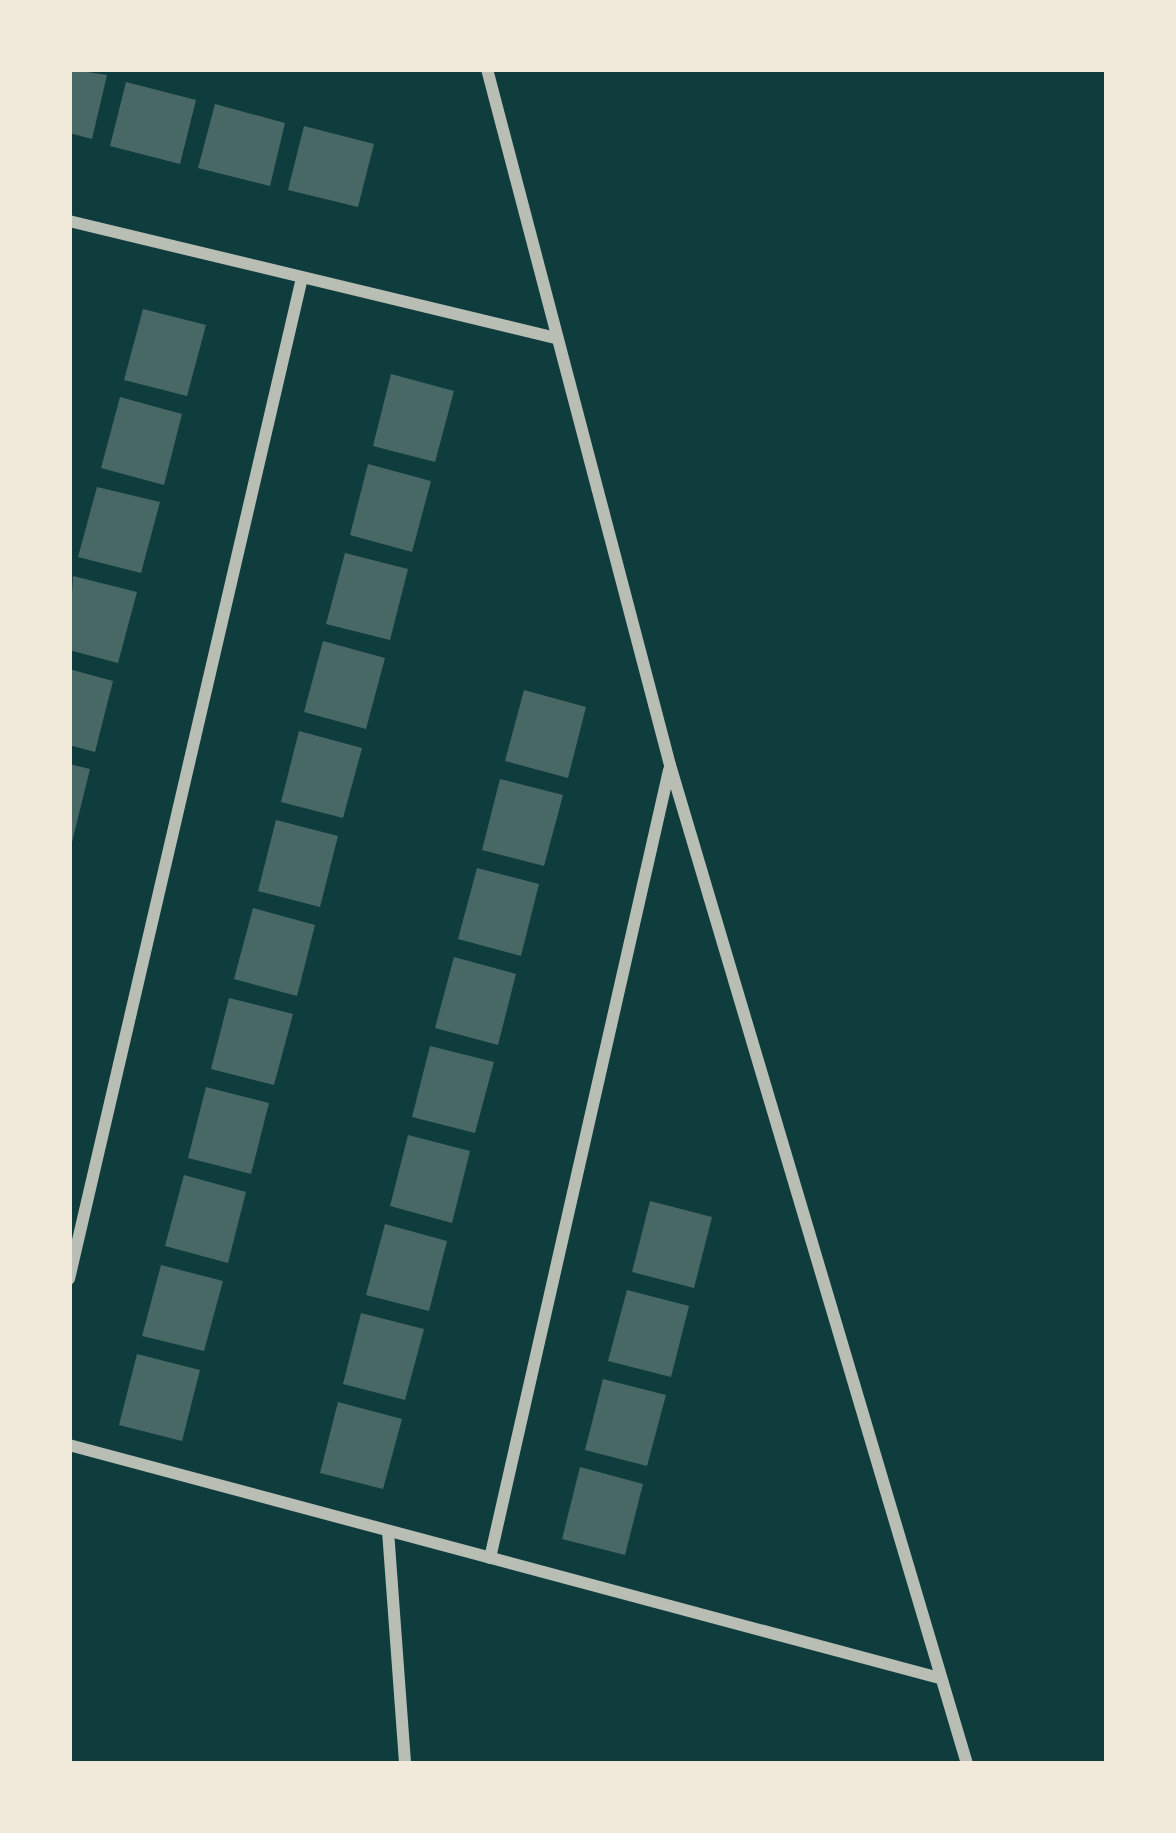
<!DOCTYPE html>
<html>
<head>
<meta charset="utf-8">
<style>
  body { margin:0 }
  #map { position:relative; width:1176px; height:1833px; overflow:hidden; background:#0f3d3e; font-family:Spectral,serif }
  div>[style] { position:absolute }
  [style*='--x'] { left:calc(var(--x)*1px); top:calc(var(--y)*1px); width:calc(var(--w)*1px); rotate:calc(var(--a)*1deg) }
  .building>* { inset:0; background:#486865 }
  .minor>* { height:12px; margin:-6px; padding:0 6px; transform-origin:6px; border-radius:6px; background:#b8beb3 }
  span { translate:-50% -50%; white-space:nowrap; text-align:center; line-height:1.15; -webkit-text-stroke:9px #f1e9da; paint-order:stroke }
  .frame { position:absolute; inset:0; border:72px solid #f1e9da; pointer-events:none }
</style>
</head>
<body>
<div id="map">
  <div class="building">
    <div style="clip-path:polygon(69px 69px,107px 75px,92px 139px,69px 133px)"></div>
    <div style="clip-path:polygon(126px 82px,196px 100px,180px 164px,110px 146px)"></div>
    <div style="clip-path:polygon(215px 104px,285px 123px,270px 186px,198px 168px)"></div>
    <div style="clip-path:polygon(304px 126px,374px 144px,358px 207px,288px 190px)"></div>
    <div style="clip-path:polygon(143px 309px,206px 325px,187px 396px,124px 380px)"></div>
    <div style="clip-path:polygon(391px 374px,454px 391px,435px 462px,373px 446px)"></div>
    <div style="clip-path:polygon(120px 397px,182px 414px,164px 485px,101px 468px)"></div>
    <div style="clip-path:polygon(368px 464px,431px 481px,412px 552px,350px 535px)"></div>
    <div style="clip-path:polygon(97px 487px,160px 502px,141px 573px,78px 557px)"></div>
    <div style="clip-path:polygon(345px 553px,408px 569px,390px 640px,326px 624px)"></div>
    <div style="clip-path:polygon(73px 576px,137px 592px,118px 663px,69px 650px)"></div>
    <div style="clip-path:polygon(323px 641px,385px 658px,366px 729px,304px 712px)"></div>
    <div style="clip-path:polygon(69px 669px,113px 681px,95px 752px,69px 745px)"></div>
    <div style="clip-path:polygon(524px 690px,586px 707px,568px 778px,505px 761px)"></div>
    <div style="clip-path:polygon(299px 731px,362px 748px,343px 818px,281px 802px)"></div>
    <div style="clip-path:polygon(69px 764px,90px 769px,71px 846px,69px 846px)"></div>
    <div style="clip-path:polygon(500px 779px,563px 795px,544px 866px,482px 850px)"></div>
    <div style="clip-path:polygon(276px 820px,338px 836px,320px 907px,258px 891px)"></div>
    <div style="clip-path:polygon(477px 868px,539px 884px,521px 956px,458px 939px)"></div>
    <div style="clip-path:polygon(253px 908px,315px 925px,297px 996px,234px 979px)"></div>
    <div style="clip-path:polygon(454px 957px,516px 974px,498px 1045px,435px 1028px)"></div>
    <div style="clip-path:polygon(229px 998px,293px 1014px,274px 1085px,211px 1069px)"></div>
    <div style="clip-path:polygon(430px 1046px,494px 1062px,475px 1133px,412px 1117px)"></div>
    <div style="clip-path:polygon(206px 1087px,269px 1103px,251px 1174px,188px 1158px)"></div>
    <div style="clip-path:polygon(408px 1135px,470px 1151px,452px 1223px,390px 1206px)"></div>
    <div style="clip-path:polygon(184px 1175px,246px 1192px,228px 1263px,165px 1246px)"></div>
    <div style="clip-path:polygon(650px 1201px,712px 1217px,694px 1288px,632px 1272px)"></div>
    <div style="clip-path:polygon(385px 1224px,447px 1241px,429px 1311px,366px 1295px)"></div>
    <div style="clip-path:polygon(161px 1265px,223px 1281px,204px 1351px,142px 1336px)"></div>
    <div style="clip-path:polygon(627px 1290px,689px 1306px,671px 1377px,608px 1361px)"></div>
    <div style="clip-path:polygon(361px 1313px,424px 1329px,405px 1400px,343px 1384px)"></div>
    <div style="clip-path:polygon(137px 1354px,200px 1370px,182px 1441px,119px 1425px)"></div>
    <div style="clip-path:polygon(603px 1379px,666px 1395px,647px 1466px,585px 1450px)"></div>
    <div style="clip-path:polygon(338px 1402px,402px 1419px,383px 1489px,320px 1473px)"></div>
    <div style="clip-path:polygon(580px 1467px,643px 1484px,625px 1555px,562px 1539px)"></div>
  </div>
  <div class="minor">
    <div style="--x:487;--y:69;--w:720;--a:75.27"></div>
    <div style="--x:670;--y:765;--w:1042;--a:73.44"></div>
    <div style="--x:69;--y:221;--w:501;--a:13.51"></div>
    <div style="--x:69;--y:1279;--w:1028;--a:-76.9"></div>
    <div style="--x:69;--y:1445;--w:901;--a:14.99"></div>
    <div style="--x:388;--y:1531;--w:234;--a:85.8"></div>
    <div style="--x:490;--y:1558;--w:808;--a:-77.2"></div>
  </div>
  <div class="frame"></div>
</div>
</body>
</html>
